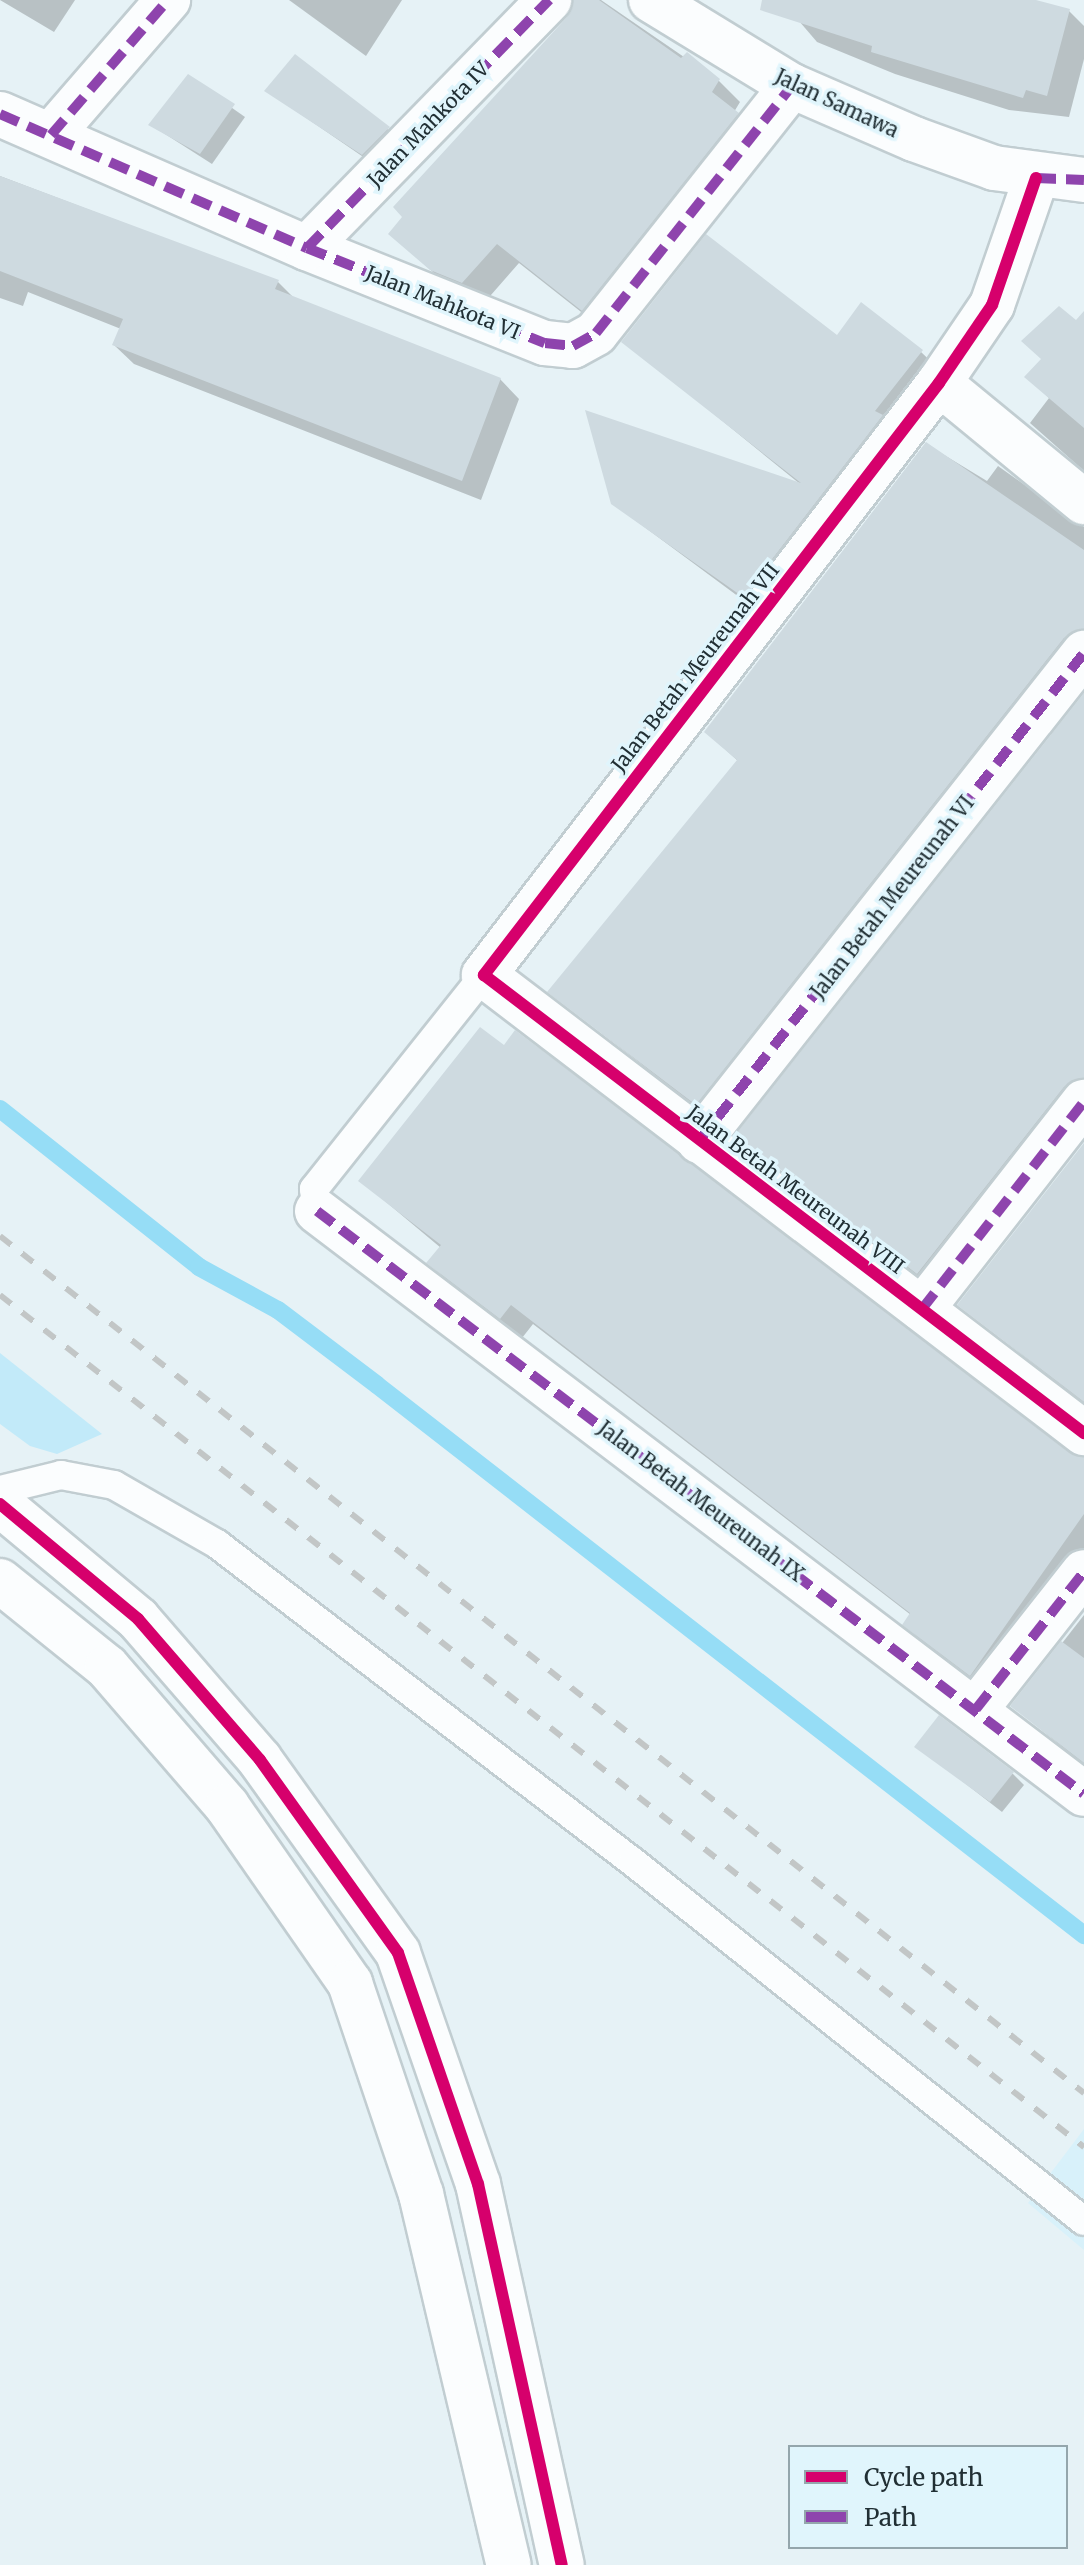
<!DOCTYPE html>
<html>
<head>
<meta charset="utf-8">
<style>
  body { margin:0 }
  #map { position:relative; width:1084px; height:2565px; overflow:hidden; background:#e6f2f6; font-family:Merriweather,serif }
  div>[style] { position:absolute }
  [style*='--x'] { left:calc(var(--x)*1px); top:calc(var(--y)*1px); width:calc(var(--w)*1px); rotate:calc(var(--a)*1deg) }
  .built>* { inset:0; background:#d8f1fa }
  .green>* { inset:0; background:#c2eaf9 }
  .shadow>* { inset:0; background:#0003 }
  .stream>* { height:18px; margin:-9px; padding:0 9px; transform-origin:9px; border-radius:9px; background:#96ddf6 }
  .building>* { inset:0; background:#cedae0 }
  .roads { filter:drop-shadow(2px 0 #c1cdd1) drop-shadow(-2px 0 #c1cdd1) drop-shadow(0 2px #c1cdd1) drop-shadow(0 -2px #c1cdd1) }
  .lane>* { height:28px; margin:-14px; padding:0 14px; transform-origin:14px; border-radius:14px; background:#fbfdfe }
  .street>* { height:44px; margin:-22px; padding:0 22px; transform-origin:22px; border-radius:22px; background:#fbfdfe }
  .secondary>* { height:44px; margin:-22px; padding:0 22px; transform-origin:22px; border-radius:22px; background:#fbfdfe }
  .rail>* { height:6px; margin-top:-3px; transform-origin:0; background:repeating-linear-gradient(90deg,#c2c6c6 0 14px,transparent 0 28px) }
  .quiet>* { height:10px; margin-top:-5px; transform-origin:0; background:repeating-linear-gradient(90deg,#8e44ad 0 20px,transparent 0 30px) }
  .cycleway>* { height:12px; margin:-6px; padding:0 6px; transform-origin:6px; border-radius:6px; background:#d6006c }
  span { translate:-50% -50%; white-space:nowrap; text-align:center; line-height:1.15; -webkit-text-stroke:7px #e0f5fc; paint-order:stroke }
  .street-label { font-size:20px; color:#212f34 }
  .legend { position:absolute; left:788px; top:2445px; width:280px; height:104px; box-sizing:border-box; background:#e0f5fc; border:2px solid #94a6ac; margin:0; padding:10px 14px; list-style:none; font-size:24px; color:#212f34 }
  .legend li { display:flex; align-items:center; gap:16px; height:40px }
  .legend b { width:40px; border:2px solid #94a6ac }
</style>
</head>
<body>
<div id="map">
  <div class="built">
    <div style="clip-path:polygon(1084px 2129px,1084px 2250px,1028px 2203px)"></div>
  </div>
  <div class="green">
    <div style="clip-path:polygon(0 1353px,102px 1434px,57px 1454px,30px 1446px,0 1424px)"></div>
  </div>
  <div class="shadow">
    <div style="clip-path:polygon(0 0,75px 0,54px 32px)"></div>
    <div style="clip-path:polygon(289px 0,402px 0,366px 56px)"></div>
    <div style="clip-path:polygon(576px 0,601px 0,719px 81px,740px 102px,734px 112px,759px 135px,604px 330px,519px 263px,484px 303px,454px 291px,391px 234px,569px 19px)"></div>
    <div style="clip-path:polygon(781px 0,1030px 0,1069px 11px,1084px 26px,1084px 59px,1069px 117px,1009px 110px,895px 74px,817px 42px)"></div>
    <div style="clip-path:polygon(296px 57px,400px 139px,375px 165px,267px 91px)"></div>
    <div style="clip-path:polygon(188px 77px,245px 117px,212px 164px,151px 125px)"></div>
    <div style="clip-path:polygon(0 176px,277px 281px,295px 299px,500px 379px,519px 399px,481px 500px,134px 364px,114px 345px,121px 329px,28px 292px,23px 306px,0 298px)"></div>
    <div style="clip-path:polygon(1084px 328px,1084px 471px,1030px 423px,1049px 398px,1027px 377px)"></div>
    <div style="clip-path:polygon(838px 338px,921px 352px,940px 370px,762px 614px,612px 503px,800px 484px,624px 341px)"></div>
    <div style="clip-path:polygon(926px 444px,987px 481px,998px 466px,1084px 527px,1084px 658px,717px 1124px,550px 992px,738px 761px,706px 732px)"></div>
    <div style="clip-path:polygon(1084px 697px,1084px 1107px,939px 1293px,738px 1135px)"></div>
    <div style="clip-path:polygon(1084px 1146px,1084px 1404px,960px 1305px)"></div>
    <div style="clip-path:polygon(361px 1181px,1084px 1459px,1084px 1577px,991px 1695px,925px 1645px,905px 1624px,911px 1615px,533px 1324px,522px 1338px,449px 1283px,429px 1263px,441px 1248px)"></div>
    <div style="clip-path:polygon(1084px 1615px,1084px 1765px,1013px 1706px)"></div>
    <div style="clip-path:polygon(917px 1746px,1013px 1774px,1024px 1785px,1002px 1812px)"></div>
  </div>
  <div class="stream">
    <div style="--x:0;--y:1109;--w:254;--a:38.4"></div>
    <div style="--x:199;--y:1267;--w:90;--a:28.6"></div>
    <div style="--x:278;--y:1310;--w:124;--a:37.1"></div>
    <div style="--x:377;--y:1385;--w:896;--a:37.88"></div>
  </div>
  <div class="building">
    <div style="clip-path:polygon(573px 0,599px 0,681px 58px,687px 52px,720px 79px,712px 92px,739px 113px,582px 311px,497px 244px,462px 283px,430px 270px,388px 234px,402px 217px,393px 207px,567px 17px)"></div>
    <div style="clip-path:polygon(762px 0,1036px 0,1070px 9px,1047px 96px,1026px 90px,1023px 98px,871px 52px,872px 46px,760px 10px)"></div>
    <div style="clip-path:polygon(295px 54px,390px 127px,362px 155px,264px 91px)"></div>
    <div style="clip-path:polygon(188px 74px,235px 104px,200px 154px,148px 125px)"></div>
    <div style="clip-path:polygon(0 176px,279px 280px,275px 289px,501px 378px,462px 481px,112px 345px,123px 319px,0 271px)"></div>
    <div style="clip-path:polygon(706px 234px,837px 335px,861px 302px,923px 350px,875px 411px,883px 415px,743px 597px,611px 504px,585px 410px,801px 483px,621px 342px)"></div>
    <div style="clip-path:polygon(1059px 306px,1076px 320px,1084px 311px,1084px 428px,1024px 377px,1041px 359px,1021px 341px)"></div>
    <div style="clip-path:polygon(926px 442px,1084px 550px,1084px 629px,1064px 638px,696px 1105px,547px 992px,737px 760px,704px 732px)"></div>
    <div style="clip-path:polygon(1084px 693px,1084px 1078px,1064px 1087px,917px 1274px,735px 1135px)"></div>
    <div style="clip-path:polygon(480px 1027px,504px 1045px,515px 1030px,1084px 1457px,1084px 1514px,970px 1676px,902px 1625px,910px 1613px,511px 1305px,500px 1319px,426px 1263px,441px 1245px,358px 1181px)"></div>
    <div style="clip-path:polygon(1084px 1143px,1084px 1402px,957px 1305px)"></div>
    <div style="clip-path:polygon(1061px 1641px,1084px 1658px,1084px 1763px,1010px 1706px)"></div>
    <div style="clip-path:polygon(939px 1715px,1014px 1772px,990px 1802px,914px 1747px)"></div>
  </div>
  <div class="roads">
    <div class="lane">
      <div style="--x:317;--y:1211;--w:22;--a:-98"></div>
      <div style="--x:314;--y:1189;--w:273;--a:-51.5"></div>
      <div style="--x:0;--y:1490;--w:63;--a:-13.8"></div>
      <div style="--x:61;--y:1475;--w:54;--a:10.7"></div>
      <div style="--x:114;--y:1485;--w:119;--a:29.8"></div>
      <div style="--x:217;--y:1544;--w:524;--a:37.4"></div>
      <div style="--x:633;--y:1862;--w:576;--a:38.52"></div>
    </div>
    <div class="street">
      <div style="--x:651;--y:0;--w:165;--a:31.4"></div>
      <div style="--x:792;--y:86;--w:133;--a:23.5"></div>
      <div style="--x:914;--y:139;--w:85;--a:19.9"></div>
      <div style="--x:994;--y:168;--w:91;--a:7.6"></div>
      <div style="--x:0;--y:114;--w:335;--a:23.6"></div>
      <div style="--x:307;--y:248;--w:256;--a:21.8"></div>
      <div style="--x:545;--y:343;--w:28;--a:6"></div>
      <div style="--x:573;--y:346;--w:26;--a:-29"></div>
      <div style="--x:596;--y:333;--w:315;--a:-51.6"></div>
      <div style="--x:51;--y:135;--w:179;--a:-49.1"></div>
      <div style="--x:1036;--y:178;--w:134;--a:109.1"></div>
      <div style="--x:992;--y:305;--w:94;--a:124.2"></div>
      <div style="--x:939;--y:383;--w:747;--a:127.55"></div>
      <div style="--x:484;--y:975;--w:755;--a:37.36"></div>
      <div style="--x:307;--y:248;--w:347;--a:-45.7"></div>
      <div style="--x:939;--y:383;--w:188;--a:39.4"></div>
      <div style="--x:699;--y:1141;--w:622;--a:-51.73"></div>
      <div style="--x:317;--y:1211;--w:963;--a:37.24"></div>
      <div style="--x:922;--y:1309;--w:263;--a:-52"></div>
      <div style="--x:976;--y:1709;--w:174;--a:-51.8"></div>
    </div>
    <div class="secondary">
      <div style="--x:0;--y:1504;--w:180;--a:39.8"></div>
      <div style="--x:138;--y:1619;--w:186;--a:49.1"></div>
      <div style="--x:260;--y:1760;--w:237;--a:54.4"></div>
      <div style="--x:398;--y:1953;--w:244;--a:70.9"></div>
      <div style="--x:478;--y:2184;--w:390;--a:77.6"></div>
      <div style="--x:0;--y:1581;--w:137;--a:38.8"></div>
      <div style="--x:107;--y:1667;--w:184;--a:49.2"></div>
      <div style="--x:227;--y:1806;--w:216;--a:55.2"></div>
      <div style="--x:350;--y:1983;--w:223;--a:71.4"></div>
      <div style="--x:421;--y:2194;--w:381;--a:76.7"></div>
    </div>
  </div>
  <div class="rail">
    <div style="--x:0;--y:1236;--w:1382;--a:38.33"></div>
    <div style="--x:0;--y:1295;--w:1379;--a:38.17"></div>
  </div>
  <div class="quiet">
    <div style="--x:0;--y:114;--w:335;--a:23.6"></div>
    <div style="--x:307;--y:248;--w:256;--a:21.8"></div>
    <div style="--x:545;--y:343;--w:28;--a:6"></div>
    <div style="--x:573;--y:346;--w:26;--a:-29"></div>
    <div style="--x:596;--y:333;--w:315;--a:-51.6"></div>
    <div style="--x:51;--y:135;--w:179;--a:-49.1"></div>
    <div style="--x:1036;--y:178;--w:48;--a:2.4"></div>
    <div style="--x:307;--y:248;--w:347;--a:-45.7"></div>
    <div style="--x:699;--y:1141;--w:622;--a:-51.73"></div>
    <div style="--x:317;--y:1211;--w:963;--a:37.24"></div>
    <div style="--x:922;--y:1309;--w:263;--a:-52"></div>
    <div style="--x:976;--y:1709;--w:174;--a:-51.8"></div>
  </div>
  <div class="cycleway">
    <div style="--x:1036;--y:178;--w:134;--a:109.1"></div>
    <div style="--x:992;--y:305;--w:94;--a:124.2"></div>
    <div style="--x:939;--y:383;--w:747;--a:127.55"></div>
    <div style="--x:484;--y:975;--w:755;--a:37.36"></div>
    <div style="--x:0;--y:1504;--w:180;--a:39.8"></div>
    <div style="--x:138;--y:1619;--w:186;--a:49.1"></div>
    <div style="--x:260;--y:1760;--w:237;--a:54.4"></div>
    <div style="--x:398;--y:1953;--w:244;--a:70.9"></div>
    <div style="--x:478;--y:2184;--w:390;--a:77.6"></div>
  </div>
  <div class="street-label">
    <span style="left:837px;top:103px;rotate:25deg">Jalan Samawa</span>
    <span style="left:428px;top:124px;rotate:-46deg">Jalan Mahkota IV</span>
    <span style="left:443px;top:302px;rotate:22deg">Jalan Mahkota VI</span>
    <span style="left:695px;top:667px;rotate:-52deg">Jalan Betah Meureunah VII</span>
    <span style="left:892px;top:897px;rotate:-52deg">Jalan Betah Meureunah VI</span>
    <span style="left:796px;top:1189px;rotate:37deg">Jalan Betah Meureunah VIII</span>
    <span style="left:701px;top:1501px;rotate:37deg">Jalan Betah Meureunah IX</span>
  </div>
  <ul class="legend">
  <li><b style="height:10px;background:#d6006c"></b>Cycle path</li>
  <li><b style="height:10px;background:#8e44ad"></b>Path</li>
  </ul>
</div>
</body>
</html>
